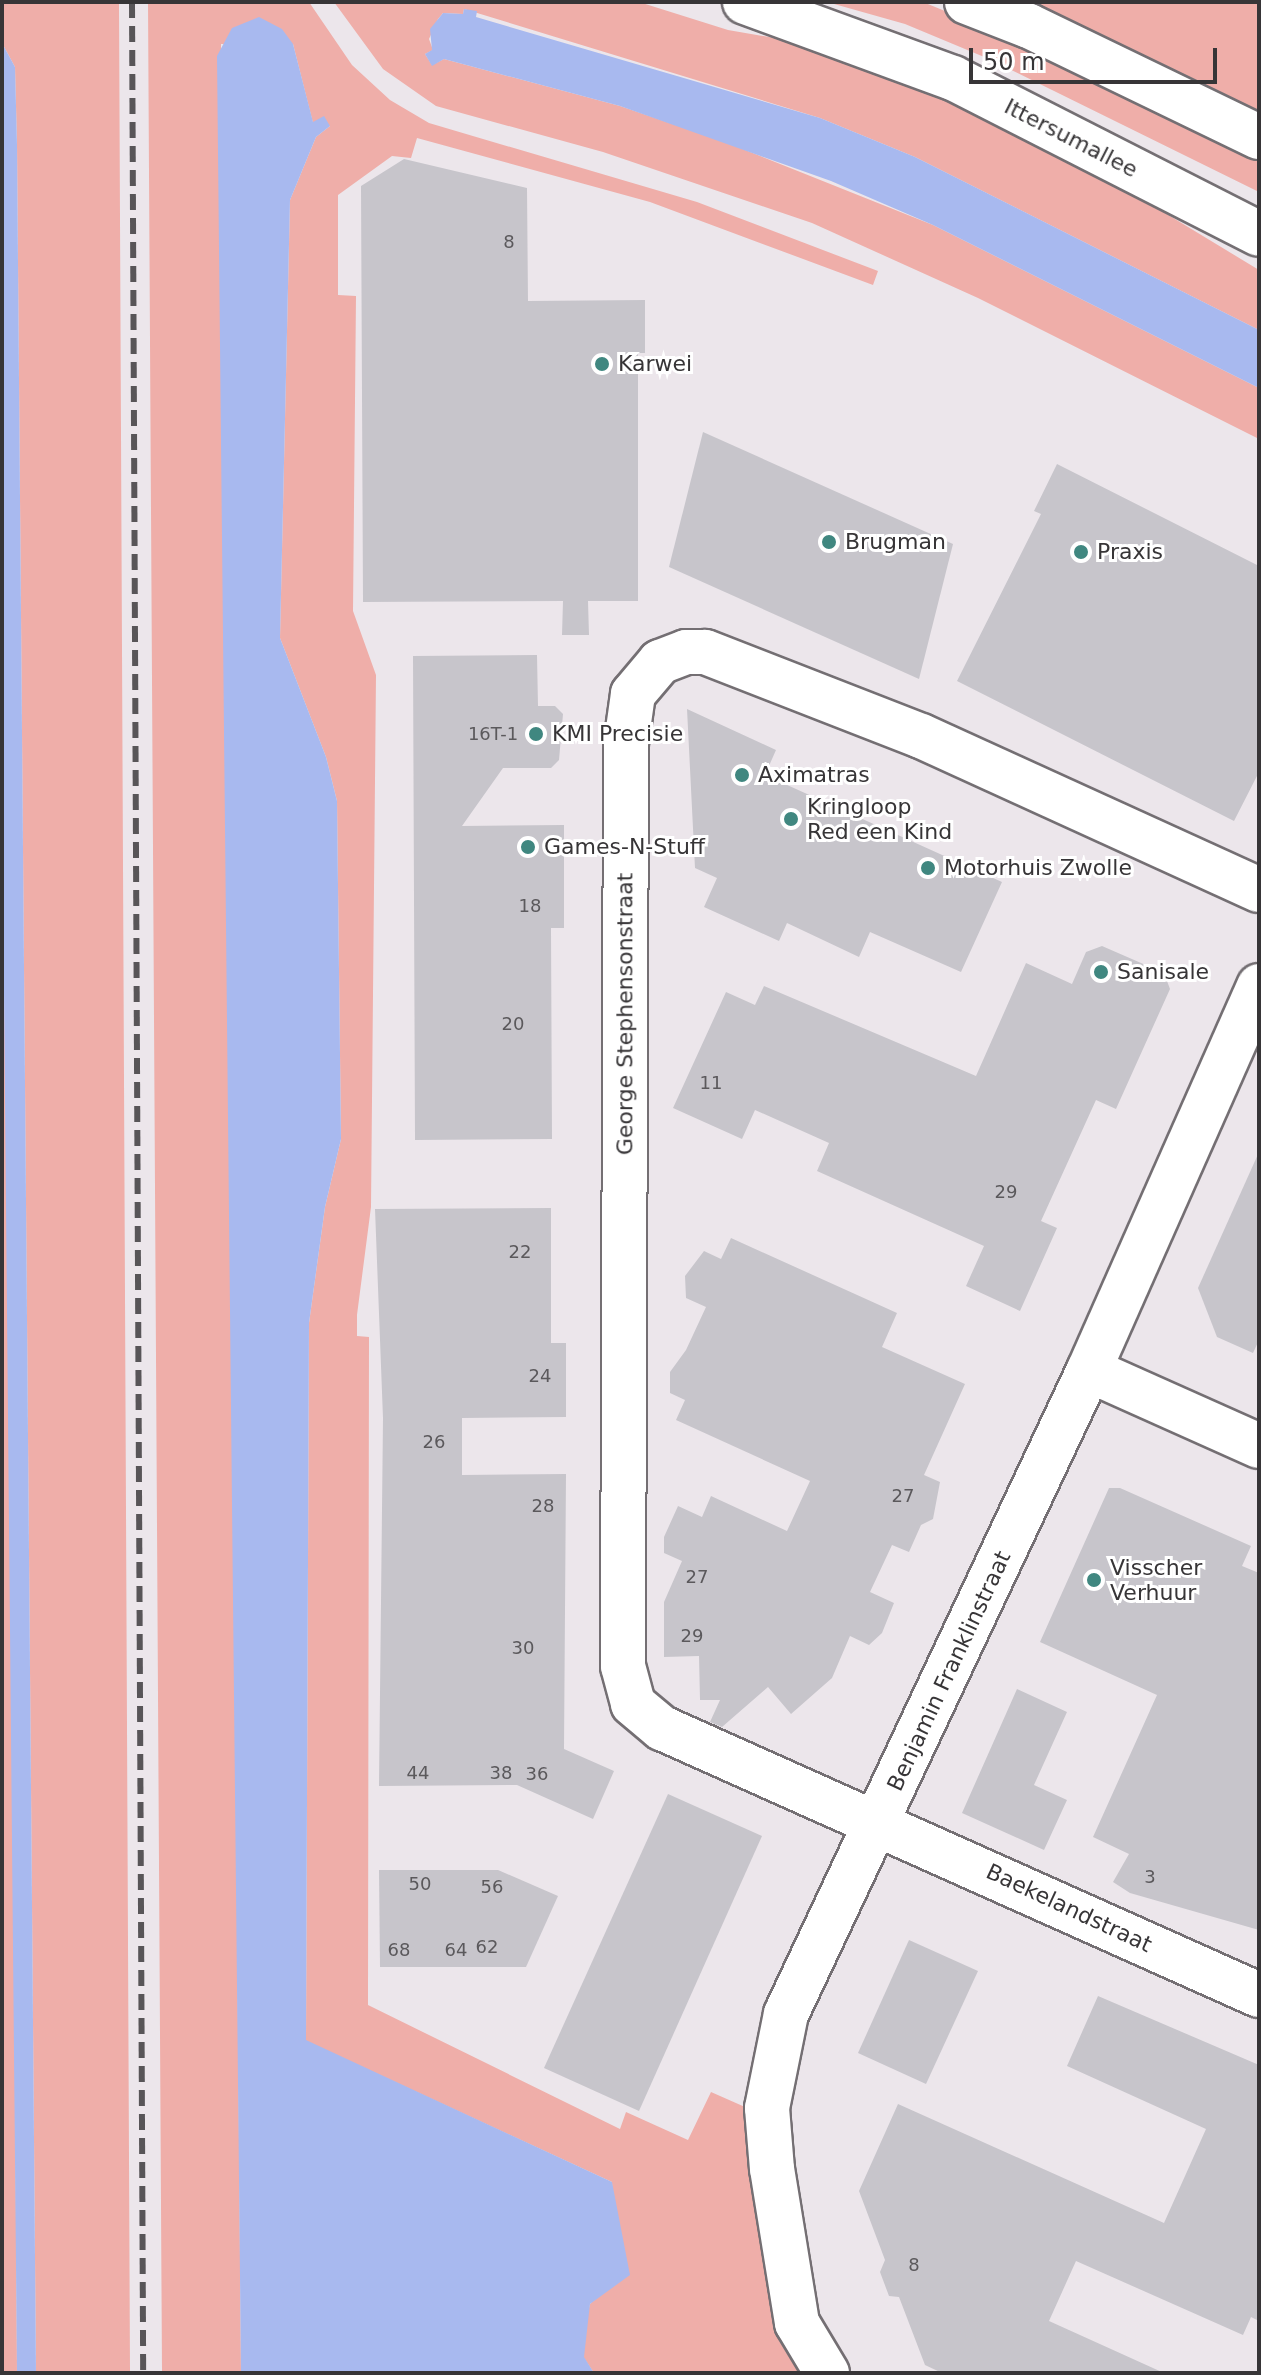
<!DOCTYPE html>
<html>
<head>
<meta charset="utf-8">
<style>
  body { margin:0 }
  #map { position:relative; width:1261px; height:2375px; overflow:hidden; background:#ece6eb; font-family:"DejaVu Sans",sans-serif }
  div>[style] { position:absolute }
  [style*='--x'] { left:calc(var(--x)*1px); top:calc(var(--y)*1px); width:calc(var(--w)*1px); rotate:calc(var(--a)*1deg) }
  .green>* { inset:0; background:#efaea9 }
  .water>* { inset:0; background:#a8b9ef }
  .building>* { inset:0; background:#c7c5cb }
  .roads { filter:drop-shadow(2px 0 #746f73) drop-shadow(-2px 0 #746f73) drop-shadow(0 2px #746f73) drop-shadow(0 -2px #746f73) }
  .minor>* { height:44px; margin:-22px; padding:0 22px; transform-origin:22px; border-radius:22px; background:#fff }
  .major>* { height:44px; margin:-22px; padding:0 22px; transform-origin:22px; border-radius:22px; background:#fff }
  .rail>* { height:6px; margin-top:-3px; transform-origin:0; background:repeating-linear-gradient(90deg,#585558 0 16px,transparent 0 24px) }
  .dots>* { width:22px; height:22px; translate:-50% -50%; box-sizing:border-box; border:4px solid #fff; border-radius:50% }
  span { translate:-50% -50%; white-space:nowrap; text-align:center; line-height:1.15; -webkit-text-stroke:6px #fff; paint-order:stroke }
  .number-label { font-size:18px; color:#5b595c }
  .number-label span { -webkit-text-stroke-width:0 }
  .street-label { font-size:22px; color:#373537 }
  .poi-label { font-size:22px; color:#373537 }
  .left { translate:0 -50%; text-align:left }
  .frame { position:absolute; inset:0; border:4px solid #373537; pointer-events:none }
  .scale { position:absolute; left:969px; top:48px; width:248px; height:36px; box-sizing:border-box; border:4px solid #373537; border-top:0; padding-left:10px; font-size:24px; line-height:28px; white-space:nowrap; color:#373537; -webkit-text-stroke:6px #fff; paint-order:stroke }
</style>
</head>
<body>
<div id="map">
  <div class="green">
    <div style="clip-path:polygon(2px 2px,119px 2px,130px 2373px,36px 2373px,17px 145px,15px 67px,2px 43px)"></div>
    <div style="clip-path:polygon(148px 2px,309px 2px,352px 65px,390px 100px,429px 123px,697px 202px,878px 271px,873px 285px,650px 202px,417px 138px,411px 158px,392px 156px,338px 195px,338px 295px,356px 296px,353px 611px,376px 675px,371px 1207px,357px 1315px,357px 1336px,369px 1337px,368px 2005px,620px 2129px,626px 2112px,688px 2140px,711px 2092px,745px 2107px,803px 2373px,594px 2373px,584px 2358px,583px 2333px,590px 2304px,615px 2282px,612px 2182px,306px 2041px,309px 1323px,325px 1207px,341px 1139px,337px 801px,326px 757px,280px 638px,290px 200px,316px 137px,330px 126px,313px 123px,293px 44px,221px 44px,241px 2373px,162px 2373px)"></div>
    <div style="clip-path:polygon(334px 2px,639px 2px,728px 30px,815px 45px,884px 70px,1071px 156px,1259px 270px,1259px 330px,915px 157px,820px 118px,464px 9px,463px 14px,443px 13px,438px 19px,429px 39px,433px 50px,425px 54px,432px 65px,444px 59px,620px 106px,725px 142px,933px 225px,1259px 388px,1259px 439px,978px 298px,812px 223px,603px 152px,436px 106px,383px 69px)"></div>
    <div style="clip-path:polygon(827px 2px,923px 2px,1025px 44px,1259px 156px,1259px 192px,989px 59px,905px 24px)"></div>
    <div style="clip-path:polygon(1018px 2px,1259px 2px,1259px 117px)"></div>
    <div style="clip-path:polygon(2px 780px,13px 1743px,17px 2373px,2px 2373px)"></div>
  </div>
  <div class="water">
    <div style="clip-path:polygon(464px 9px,477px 11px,476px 17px,820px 118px,915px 157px,1259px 330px,1259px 388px,933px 225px,831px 181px,620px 106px,444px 59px,432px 66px,425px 54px,432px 50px,430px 29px,443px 13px,463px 14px)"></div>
    <div style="clip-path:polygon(259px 17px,282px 29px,293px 44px,313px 122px,324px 116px,330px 126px,316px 137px,290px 200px,280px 638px,326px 757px,337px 801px,341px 1139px,325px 1207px,309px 1323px,306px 2040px,612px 2182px,630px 2275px,590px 2304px,584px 2357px,594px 2373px,241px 2373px,217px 56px,232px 28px)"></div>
    <div style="clip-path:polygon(2px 43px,15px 67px,17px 145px,36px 2373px,17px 2373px,2px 780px)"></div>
  </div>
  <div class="building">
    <div style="clip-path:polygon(404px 159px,527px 188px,528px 301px,645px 300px,645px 353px,638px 353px,638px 601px,588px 601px,589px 635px,562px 635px,563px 601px,363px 602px,361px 186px)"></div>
    <div style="clip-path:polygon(703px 432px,953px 544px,919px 679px,669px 567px)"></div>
    <div style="clip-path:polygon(1057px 464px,1259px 566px,1259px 772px,1234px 821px,957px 681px,1041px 514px,1034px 511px)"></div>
    <div style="clip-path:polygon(537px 655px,538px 706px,555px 706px,563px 714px,559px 760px,551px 768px,503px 768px,462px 826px,564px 825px,564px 928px,551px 928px,552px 1139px,415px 1140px,413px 656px)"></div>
    <div style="clip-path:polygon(687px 709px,776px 750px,765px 775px,1002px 882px,961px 972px,870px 932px,859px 957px,787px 923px,779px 941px,704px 907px,717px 878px,695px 868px)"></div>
    <div style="clip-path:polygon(1102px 946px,1164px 973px,1170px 989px,1116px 1109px,1096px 1100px,1041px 1221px,1057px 1228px,1020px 1311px,966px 1286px,984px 1246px,817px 1171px,829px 1143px,755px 1110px,742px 1139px,673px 1108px,726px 992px,755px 1005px,764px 986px,976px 1076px,1026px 963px,1072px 984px,1086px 952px)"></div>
    <div style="clip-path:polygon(1259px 1152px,1259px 1340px,1253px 1353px,1217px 1337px,1198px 1288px)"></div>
    <div style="clip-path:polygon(551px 1208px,551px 1343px,566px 1343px,566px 1417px,462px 1418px,462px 1475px,566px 1474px,564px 1749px,614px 1771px,593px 1819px,517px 1785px,379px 1786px,383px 1418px,375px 1209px)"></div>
    <div style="clip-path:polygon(731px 1238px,897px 1313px,882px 1347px,965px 1384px,924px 1475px,940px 1482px,933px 1519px,921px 1525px,909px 1552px,892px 1545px,870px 1592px,894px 1603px,882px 1633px,869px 1645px,850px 1636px,832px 1678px,791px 1714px,768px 1687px,722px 1727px,710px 1722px,720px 1700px,700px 1700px,699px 1656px,664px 1657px,664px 1602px,682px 1561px,664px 1553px,664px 1537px,678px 1506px,702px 1517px,711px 1496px,787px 1531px,810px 1481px,676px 1420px,685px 1400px,670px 1393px,670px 1372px,686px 1350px,706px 1307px,686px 1298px,685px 1276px,704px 1251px,721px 1259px)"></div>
    <div style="clip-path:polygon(1109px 1488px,1120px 1488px,1251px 1546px,1242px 1566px,1259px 1573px,1259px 1930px,1130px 1893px,1113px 1882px,1129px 1854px,1093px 1837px,1157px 1695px,1040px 1642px)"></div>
    <div style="clip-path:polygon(1017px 1689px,1067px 1712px,1034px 1785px,1067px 1800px,1044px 1850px,962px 1813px)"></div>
    <div style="clip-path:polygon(668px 1794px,762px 1836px,639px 2111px,544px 2068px)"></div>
    <div style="clip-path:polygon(379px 1870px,498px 1870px,558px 1896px,526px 1967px,380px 1967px)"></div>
    <div style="clip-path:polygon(909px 1940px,978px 1971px,926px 2084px,858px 2053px)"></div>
    <div style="clip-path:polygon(1098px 1996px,1259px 2065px,1259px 2321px,1251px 2317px,1243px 2335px,1076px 2261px,1049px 2321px,1164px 2373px,942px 2373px,925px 2365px,899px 2297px,889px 2296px,880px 2272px,885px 2260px,859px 2191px,898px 2104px,1164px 2223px,1206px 2129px,1067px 2066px)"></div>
  </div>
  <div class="roads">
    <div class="minor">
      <div style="--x:1259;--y:890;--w:371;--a:-155.5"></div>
      <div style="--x:921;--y:736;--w:232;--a:-158.7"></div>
      <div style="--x:705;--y:652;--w:19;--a:180"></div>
      <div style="--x:686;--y:652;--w:28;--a:159"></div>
      <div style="--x:660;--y:662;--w:42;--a:130.2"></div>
      <div style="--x:633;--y:694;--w:50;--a:98"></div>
      <div style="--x:626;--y:744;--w:922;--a:90.19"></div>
      <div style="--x:623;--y:1666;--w:39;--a:75"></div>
      <div style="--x:633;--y:1704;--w:38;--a:40"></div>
      <div style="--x:662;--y:1728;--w:654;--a:24.1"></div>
      <div style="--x:1089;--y:1370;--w:186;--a:24.1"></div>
      <div style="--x:827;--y:2373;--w:58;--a:-121"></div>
      <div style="--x:797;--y:2323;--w:156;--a:-99.2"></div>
      <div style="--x:772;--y:2169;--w:61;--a:-94.7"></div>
      <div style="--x:767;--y:2108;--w:96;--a:-78.6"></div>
      <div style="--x:786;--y:2014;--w:712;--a:-64.8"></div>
      <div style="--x:1089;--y:1370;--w:420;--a:-66.1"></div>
    </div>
    <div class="major">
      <div style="--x:745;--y:2;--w:221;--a:20.1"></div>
      <div style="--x:953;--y:78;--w:343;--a:27"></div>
      <div style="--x:967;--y:2;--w:66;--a:21.2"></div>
      <div style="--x:1029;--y:26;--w:255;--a:25.8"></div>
    </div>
  </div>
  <div class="rail">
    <div style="--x:132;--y:2;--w:2371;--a:89.73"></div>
  </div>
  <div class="dots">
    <div style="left:602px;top:364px;background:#408780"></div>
    <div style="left:829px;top:542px;background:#408780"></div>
    <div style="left:1081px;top:552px;background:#408780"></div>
    <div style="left:536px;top:734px;background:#408780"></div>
    <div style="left:742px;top:775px;background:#408780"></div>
    <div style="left:791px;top:819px;background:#408780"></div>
    <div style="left:528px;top:847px;background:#408780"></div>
    <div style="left:928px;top:868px;background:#408780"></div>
    <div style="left:1101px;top:972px;background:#408780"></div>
    <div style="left:1094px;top:1580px;background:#408780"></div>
  </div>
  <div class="number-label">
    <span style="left:509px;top:242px">8</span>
    <span style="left:493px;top:734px">16T-1</span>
    <span style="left:530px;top:906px">18</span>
    <span style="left:513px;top:1024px">20</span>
    <span style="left:711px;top:1083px">11</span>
    <span style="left:1006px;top:1192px">29</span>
    <span style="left:520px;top:1252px">22</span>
    <span style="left:540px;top:1376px">24</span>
    <span style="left:434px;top:1442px">26</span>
    <span style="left:903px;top:1496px">27</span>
    <span style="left:543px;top:1506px">28</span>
    <span style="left:697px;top:1577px">27</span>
    <span style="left:692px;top:1636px">29</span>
    <span style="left:523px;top:1648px">30</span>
    <span style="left:418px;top:1773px">44</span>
    <span style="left:501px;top:1773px">38</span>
    <span style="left:537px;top:1774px">36</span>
    <span style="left:1150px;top:1877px">3</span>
    <span style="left:420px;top:1884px">50</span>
    <span style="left:492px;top:1887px">56</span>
    <span style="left:487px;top:1947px">62</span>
    <span style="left:399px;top:1950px">68</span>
    <span style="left:456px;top:1950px">64</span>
    <span style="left:914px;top:2265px">8</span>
  </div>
  <div class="street-label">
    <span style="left:1071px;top:138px;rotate:27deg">Ittersumallee</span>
    <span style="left:625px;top:1014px;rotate:-90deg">George Stephensonstraat</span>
    <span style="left:949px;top:1671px;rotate:-65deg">Benjamin Franklinstraat</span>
    <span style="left:1069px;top:1908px;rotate:25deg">Baekelandstraat</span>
  </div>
  <div class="poi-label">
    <span class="left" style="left:618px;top:364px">Karwei</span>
    <span class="left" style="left:845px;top:542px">Brugman</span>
    <span class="left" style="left:1097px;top:552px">Praxis</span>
    <span class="left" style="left:552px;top:734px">KMI Precisie</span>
    <span class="left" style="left:758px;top:775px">Aximatras</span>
    <span class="left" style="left:807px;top:819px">Kringloop<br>Red een Kind</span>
    <span class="left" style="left:544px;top:847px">Games-N-Stuff</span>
    <span class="left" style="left:944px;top:868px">Motorhuis Zwolle</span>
    <span class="left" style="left:1117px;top:972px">Sanisale</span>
    <span class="left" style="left:1110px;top:1580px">Visscher<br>Verhuur</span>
  </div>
  <div class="frame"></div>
  <div class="scale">50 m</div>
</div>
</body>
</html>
